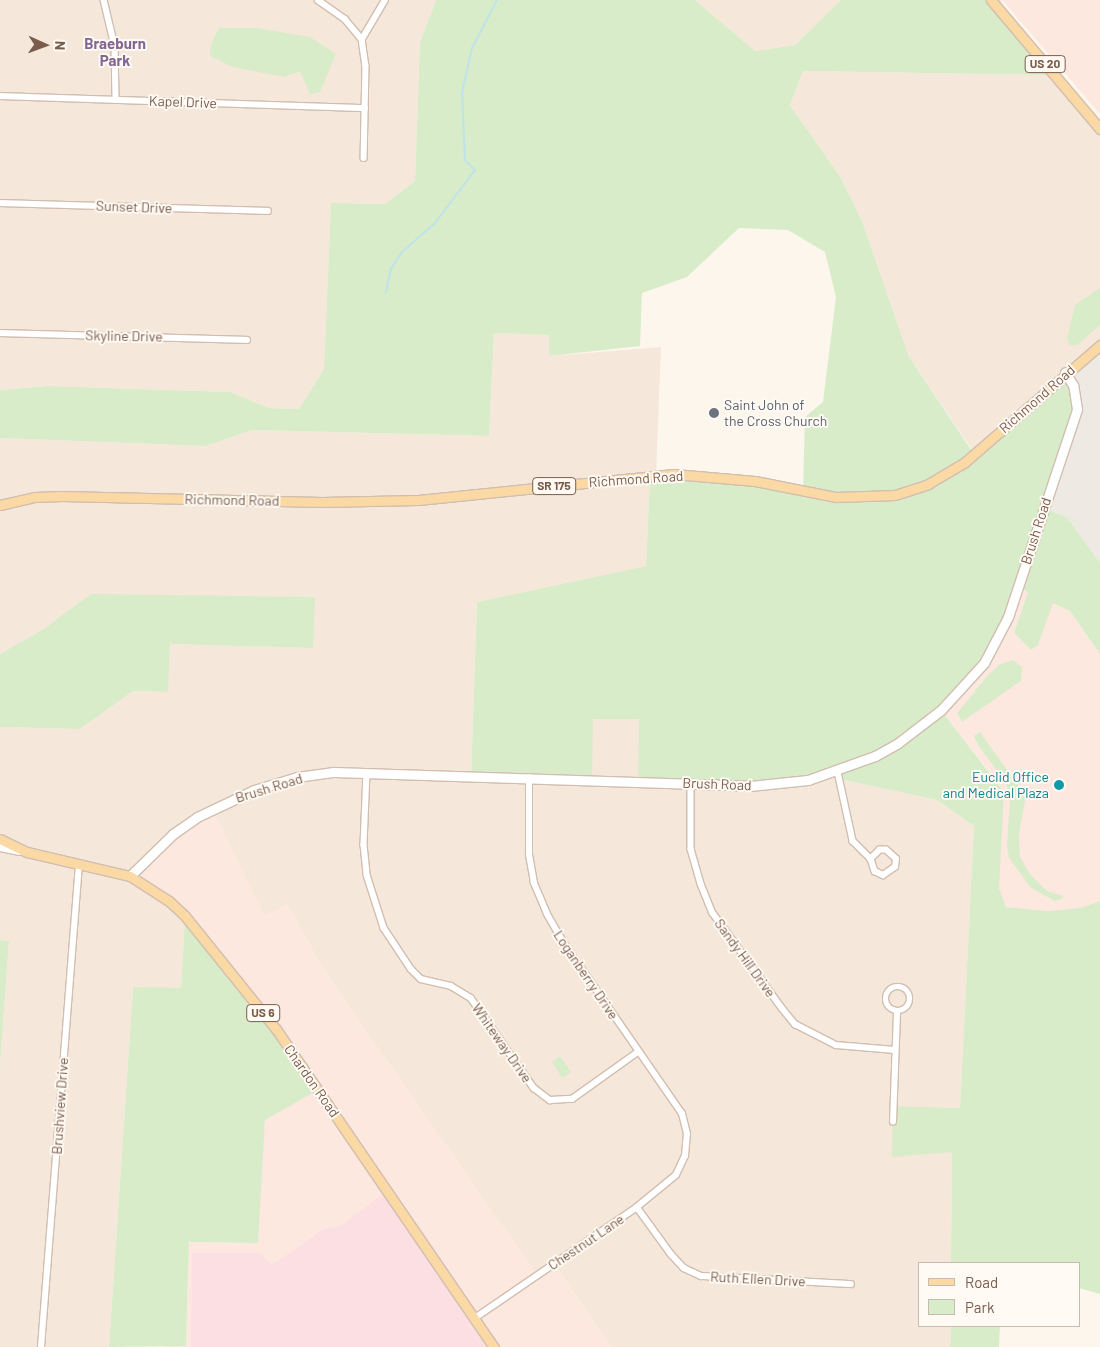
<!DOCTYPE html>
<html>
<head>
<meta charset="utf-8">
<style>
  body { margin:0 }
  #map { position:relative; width:1100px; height:1347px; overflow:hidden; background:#fdf6ec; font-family:Barlow,sans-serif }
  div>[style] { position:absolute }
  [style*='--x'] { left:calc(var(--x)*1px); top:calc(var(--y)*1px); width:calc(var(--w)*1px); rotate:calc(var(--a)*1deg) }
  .residential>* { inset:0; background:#f5e8da }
  .commercial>* { inset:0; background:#fde8e0 }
  .industrial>* { inset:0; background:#efe9e4 }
  .medical>* { inset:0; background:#fbdfe3 }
  .green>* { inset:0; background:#d8ecc9 }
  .stream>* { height:2px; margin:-1px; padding:0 1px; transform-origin:1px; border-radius:1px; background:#bfe3e8 }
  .roads { filter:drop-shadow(1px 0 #d1beb0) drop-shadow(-1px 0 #d1beb0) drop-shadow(0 1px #d1beb0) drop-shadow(0 -1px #d1beb0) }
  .street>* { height:5.5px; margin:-2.75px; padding:0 2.75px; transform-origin:2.75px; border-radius:2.75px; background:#fff }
  .street>.ring { margin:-2.75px; padding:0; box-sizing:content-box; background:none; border:5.5px solid #fff; border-radius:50% }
  .secondary>* { height:9px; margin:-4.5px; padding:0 4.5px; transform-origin:4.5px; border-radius:4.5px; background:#fff }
  .primary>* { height:9px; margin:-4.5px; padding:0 4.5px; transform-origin:4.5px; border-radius:4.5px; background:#fbd9a5 }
  .dots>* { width:14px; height:14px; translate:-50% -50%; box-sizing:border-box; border:2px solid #fffaf3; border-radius:50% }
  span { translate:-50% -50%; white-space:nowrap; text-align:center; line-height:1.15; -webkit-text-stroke:4px #fffaf3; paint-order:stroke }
  .shield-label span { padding:1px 4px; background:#fffaf3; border:1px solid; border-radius:4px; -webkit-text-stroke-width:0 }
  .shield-label { font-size:12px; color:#7a5c4d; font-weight:700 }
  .street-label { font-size:14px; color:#7a5c4d }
  .worship-label { font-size:14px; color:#5b616d }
  .left { translate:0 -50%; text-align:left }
  .culture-label { font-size:14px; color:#0d838f }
  .right { translate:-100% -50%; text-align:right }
  .neighbourhood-label { font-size:15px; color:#846695; font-weight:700 }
  .legend { position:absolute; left:918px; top:1262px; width:162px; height:65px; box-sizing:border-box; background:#fffaf3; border:1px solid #cabbb1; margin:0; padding:6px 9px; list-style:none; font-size:15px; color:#7a5c4d }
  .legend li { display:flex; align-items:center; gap:10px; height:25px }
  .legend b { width:25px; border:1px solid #cabbb1 }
  .north { position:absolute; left:20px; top:20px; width:50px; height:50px; -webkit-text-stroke:4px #fffaf3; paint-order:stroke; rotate:92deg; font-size:14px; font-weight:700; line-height:20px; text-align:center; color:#7a5c4d }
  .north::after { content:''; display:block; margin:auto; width:18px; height:22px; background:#7a5c4d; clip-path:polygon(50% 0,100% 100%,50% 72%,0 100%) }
</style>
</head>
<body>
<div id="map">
  <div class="residential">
    <div style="clip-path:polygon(0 0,436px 0,420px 42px,415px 181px,385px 204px,331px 203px,324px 369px,299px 409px,269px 408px,229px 392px,47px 386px,0 390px)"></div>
    <div style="clip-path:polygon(695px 0,841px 0,795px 45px,755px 51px)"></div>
    <div style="clip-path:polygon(803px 71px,1055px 75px,1100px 129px,1100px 345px,975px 454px,909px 357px,862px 221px,841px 178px,790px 105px)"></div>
    <div style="clip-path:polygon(494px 333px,549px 335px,549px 356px,661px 347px,656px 476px,650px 477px,646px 566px,477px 602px,471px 776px,593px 718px,640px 719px,638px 781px,838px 772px,840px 779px,937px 800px,974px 826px,960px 1108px,894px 1106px,952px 1152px,951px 1263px,919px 1263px,919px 1326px,951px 1326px,950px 1347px,611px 1347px,554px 1264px,537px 1276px,327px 975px,287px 905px,265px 916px,185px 916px,181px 989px,133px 987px,109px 1347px,0 1347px,0 1065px,9px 941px,0 940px,0 727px,80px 729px,133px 691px,167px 692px,170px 644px,313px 648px,45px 628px,0 654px,0 438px,206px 446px,252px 430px,489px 436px)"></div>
  </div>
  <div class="commercial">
    <div style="clip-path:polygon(991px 0,1100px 0,1100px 114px,1003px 1px,996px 6px)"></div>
    <div style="clip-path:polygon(1019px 587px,1070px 611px,1100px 654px,1100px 901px,1080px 908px,1048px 911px,1006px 907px,999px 888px,998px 783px,941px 710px)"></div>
    <div style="clip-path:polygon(212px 808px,265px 916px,288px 904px,327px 975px,537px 1275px,554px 1264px,611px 1347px,158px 1347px,186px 1345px,189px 1242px,257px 1243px,265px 1120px,185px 916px,130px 876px,173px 834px)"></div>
  </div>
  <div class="industrial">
    <div style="clip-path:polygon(1100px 345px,1100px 563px,1067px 517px,1044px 508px,1065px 372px)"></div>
  </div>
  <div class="medical">
    <div style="clip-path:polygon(383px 1194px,486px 1347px,191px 1347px,192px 1253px,259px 1253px,272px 1265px,324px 1229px,341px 1226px)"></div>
  </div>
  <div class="green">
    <div style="clip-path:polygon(436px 0,695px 0,755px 51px,795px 45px,841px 0,991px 0,1055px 75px,803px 71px,790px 105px,841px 178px,862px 221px,909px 357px,974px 454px,1065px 372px,1077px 400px,1044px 508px,1067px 517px,1100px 563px,1100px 654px,1070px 611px,1053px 603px,1038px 645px,1031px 650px,1014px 633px,1028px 592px,1019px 587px,984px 663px,941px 710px,1004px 792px,999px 888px,1006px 907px,1048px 911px,1080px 908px,1100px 901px,1100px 1294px,1079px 1288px,1079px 1263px,951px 1263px,952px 1152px,892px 1157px,893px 1106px,960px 1108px,974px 826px,937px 800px,840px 779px,838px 772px,783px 784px,638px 782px,639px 719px,593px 719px,592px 780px,471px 777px,477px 602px,646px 566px,650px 477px,670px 475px,803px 490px,805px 417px,823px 402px,836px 297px,825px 252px,788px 230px,739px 228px,687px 277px,642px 293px,640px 346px,549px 356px,549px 335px,494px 333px,489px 436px,252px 430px,206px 446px,0 438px,0 390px,47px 386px,230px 392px,269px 408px,299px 409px,324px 369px,331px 203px,385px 204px,415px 181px,420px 42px)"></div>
    <div style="clip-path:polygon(219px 28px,257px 28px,310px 37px,336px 54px,320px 92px,310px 94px,300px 71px,284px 77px,233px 67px,210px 56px,211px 44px)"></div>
    <div style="clip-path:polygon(1100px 288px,1100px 325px,1077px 345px,1070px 345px,1067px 339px,1075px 305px)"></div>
    <div style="clip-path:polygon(91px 594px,315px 597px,313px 648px,170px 644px,168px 692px,133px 691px,80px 729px,0 727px,0 654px,45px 628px)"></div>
    <div style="clip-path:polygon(1013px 660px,1022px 667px,1021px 681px,962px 722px,957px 713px,988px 675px,1000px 664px)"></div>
    <div style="clip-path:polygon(980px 732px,1026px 796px,1019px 833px,1020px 856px,1029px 873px,1047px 891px,1064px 896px,1060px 900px,1055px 901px,1031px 888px,1009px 858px,1007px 845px,1010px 799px,1006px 783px,978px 745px,974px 736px)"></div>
    <div style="clip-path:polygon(185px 916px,318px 1090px,265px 1120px,258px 1243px,189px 1242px,186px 1346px,109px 1347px,133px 987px,181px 988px)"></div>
    <div style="clip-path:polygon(0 940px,9px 941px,0 1065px)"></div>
    <div style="clip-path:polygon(560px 1056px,571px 1072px,562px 1078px,552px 1062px)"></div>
    <div style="clip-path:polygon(951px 1326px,1000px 1326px,999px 1347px,950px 1347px)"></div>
  </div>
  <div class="stream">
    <div style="--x:386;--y:292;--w:24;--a:-78"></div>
    <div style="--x:391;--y:269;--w:19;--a:-58"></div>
    <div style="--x:401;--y:253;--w:45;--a:-41.4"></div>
    <div style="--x:435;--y:223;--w:66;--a:-53"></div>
    <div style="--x:475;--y:170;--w:14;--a:-135"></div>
    <div style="--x:465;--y:160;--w:68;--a:-92.5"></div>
    <div style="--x:462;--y:92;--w:45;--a:-77.2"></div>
    <div style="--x:472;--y:48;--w:54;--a:-62.5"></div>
  </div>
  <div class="roads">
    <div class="street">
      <div style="--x:104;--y:0;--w:47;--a:76.6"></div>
      <div style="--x:115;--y:46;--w:54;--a:88.9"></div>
      <div style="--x:318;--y:0;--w:33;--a:35"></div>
      <div style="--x:345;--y:19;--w:26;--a:50"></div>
      <div style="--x:362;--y:39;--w:27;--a:82"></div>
      <div style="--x:366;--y:66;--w:92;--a:91.2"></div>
      <div style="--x:362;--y:39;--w:45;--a:-59.5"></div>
      <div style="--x:0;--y:96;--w:365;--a:1.9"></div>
      <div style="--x:0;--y:203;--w:268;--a:1.7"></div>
      <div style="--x:0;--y:333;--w:247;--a:1.6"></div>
      <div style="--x:838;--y:772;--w:71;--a:77.7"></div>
      <div style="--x:853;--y:841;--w:25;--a:45"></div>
      <div style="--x:871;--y:859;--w:13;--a:72"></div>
      <div style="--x:875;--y:871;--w:9;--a:27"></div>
      <div style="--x:883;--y:875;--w:14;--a:-34"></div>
      <div style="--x:895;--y:867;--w:8;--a:-83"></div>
      <div style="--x:896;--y:859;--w:13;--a:-138"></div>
      <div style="--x:886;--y:850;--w:6;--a:180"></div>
      <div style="--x:880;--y:850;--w:13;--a:135"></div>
      <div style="--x:367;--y:773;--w:72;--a:92.4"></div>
      <div style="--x:364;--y:845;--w:30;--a:84"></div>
      <div style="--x:367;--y:875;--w:56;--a:72.2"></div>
      <div style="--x:384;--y:928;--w:49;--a:56.6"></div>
      <div style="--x:411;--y:969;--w:14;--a:45"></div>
      <div style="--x:421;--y:979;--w:31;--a:13"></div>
      <div style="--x:451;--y:986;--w:23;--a:31"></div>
      <div style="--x:471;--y:998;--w:110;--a:55"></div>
      <div style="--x:534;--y:1088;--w:20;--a:37"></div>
      <div style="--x:550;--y:1100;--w:22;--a:-3"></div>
      <div style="--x:572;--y:1099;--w:81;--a:-35.5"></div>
      <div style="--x:691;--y:784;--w:65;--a:90"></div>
      <div style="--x:691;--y:849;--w:36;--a:74"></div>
      <div style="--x:701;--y:884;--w:31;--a:68"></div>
      <div style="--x:713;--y:913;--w:117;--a:54"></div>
      <div style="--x:782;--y:1008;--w:21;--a:51"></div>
      <div style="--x:795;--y:1024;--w:46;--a:27.1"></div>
      <div style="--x:836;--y:1045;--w:59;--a:4.8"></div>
      <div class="ring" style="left:886px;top:987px;width:18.5px;height:18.5px"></div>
      <div style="--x:893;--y:1122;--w:110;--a:-87.9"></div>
      <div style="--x:637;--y:1207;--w:58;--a:54.1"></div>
      <div style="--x:671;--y:1254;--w:19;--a:47"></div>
      <div style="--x:684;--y:1268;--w:19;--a:25"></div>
      <div style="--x:701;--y:1276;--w:150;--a:3.1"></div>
      <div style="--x:475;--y:1318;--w:196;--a:-34.4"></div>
      <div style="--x:637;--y:1207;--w:50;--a:-39.4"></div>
      <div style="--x:676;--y:1175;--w:21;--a:-65"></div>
      <div style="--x:685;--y:1156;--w:22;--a:-85"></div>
      <div style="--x:687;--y:1134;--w:21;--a:-104"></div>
      <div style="--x:682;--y:1114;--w:209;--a:-124.7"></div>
      <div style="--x:563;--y:942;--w:32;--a:-120"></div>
      <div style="--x:547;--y:914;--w:34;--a:-113"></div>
      <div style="--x:534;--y:883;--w:29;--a:-100"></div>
      <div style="--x:529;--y:854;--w:76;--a:-90"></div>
      <div style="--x:41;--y:1347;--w:483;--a:-85.5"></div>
    </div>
    <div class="secondary">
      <div style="--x:0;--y:846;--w:19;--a:12"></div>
      <div style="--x:130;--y:876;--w:60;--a:-44.3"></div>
      <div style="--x:173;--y:834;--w:29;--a:-35"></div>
      <div style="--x:197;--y:817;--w:63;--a:-25.3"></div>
      <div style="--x:254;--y:790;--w:45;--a:-16.8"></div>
      <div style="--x:297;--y:777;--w:37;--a:-8"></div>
      <div style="--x:334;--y:772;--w:416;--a:1.9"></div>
      <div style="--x:750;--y:786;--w:58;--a:-5.9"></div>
      <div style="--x:808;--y:780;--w:71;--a:-19.7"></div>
      <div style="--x:875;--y:756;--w:26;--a:-29"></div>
      <div style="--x:898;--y:743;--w:54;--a:-37.5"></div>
      <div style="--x:941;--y:710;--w:64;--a:-47.5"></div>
      <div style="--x:984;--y:663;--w:52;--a:-62.4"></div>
      <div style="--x:1008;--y:617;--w:219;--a:-71.6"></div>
      <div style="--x:1077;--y:409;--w:24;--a:-99"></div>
      <div style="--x:1073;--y:385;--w:15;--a:-122"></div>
    </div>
    <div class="primary">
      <div style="--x:991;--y:0;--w:169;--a:49.8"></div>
      <div style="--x:0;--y:505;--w:35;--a:-13"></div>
      <div style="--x:34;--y:497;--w:28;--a:-2"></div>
      <div style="--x:62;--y:496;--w:260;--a:1.3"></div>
      <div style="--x:322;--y:502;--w:96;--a:-1.2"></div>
      <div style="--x:418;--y:500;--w:257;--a:-5.8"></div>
      <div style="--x:674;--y:474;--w:81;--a:4.9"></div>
      <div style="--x:755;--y:481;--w:83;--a:11.2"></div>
      <div style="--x:836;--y:497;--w:59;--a:-1.9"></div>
      <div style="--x:895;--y:495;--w:35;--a:-18"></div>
      <div style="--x:928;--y:484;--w:43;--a:-30.7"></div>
      <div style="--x:965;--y:462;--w:179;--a:-40.9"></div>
      <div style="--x:0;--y:839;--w:30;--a:26"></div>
      <div style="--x:27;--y:852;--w:106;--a:13.1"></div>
      <div style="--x:130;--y:876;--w:46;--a:32.7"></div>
      <div style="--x:169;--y:901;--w:22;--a:43"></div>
      <div style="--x:185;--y:916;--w:145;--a:51.2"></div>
      <div style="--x:276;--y:1029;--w:386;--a:55.6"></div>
    </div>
  </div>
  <div class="dots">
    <div style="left:714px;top:413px;background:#6b7280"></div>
    <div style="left:1059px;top:785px;background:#0f9aa8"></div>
  </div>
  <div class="shield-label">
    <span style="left:1045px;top:64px">US 20</span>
    <span style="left:554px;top:486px">SR 175</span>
    <span style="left:263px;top:1013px">US 6</span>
  </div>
  <div class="street-label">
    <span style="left:183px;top:102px;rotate:2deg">Kapel Drive</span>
    <span style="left:134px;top:207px;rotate:2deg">Sunset Drive</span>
    <span style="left:124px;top:336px;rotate:1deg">Skyline Drive</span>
    <span style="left:1037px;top:399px;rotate:-41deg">Richmond Road</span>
    <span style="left:636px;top:479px;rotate:-4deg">Richmond Road</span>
    <span style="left:232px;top:500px;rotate:1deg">Richmond Road</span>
    <span style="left:1036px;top:531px;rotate:-72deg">Brush Road</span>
    <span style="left:717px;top:784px;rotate:2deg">Brush Road</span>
    <span style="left:269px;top:788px;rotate:-17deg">Brush Road</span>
    <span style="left:745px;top:958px;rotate:54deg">Sandy Hill Drive</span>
    <span style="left:586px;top:975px;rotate:56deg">Loganberry Drive</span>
    <span style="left:502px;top:1043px;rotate:55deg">Whiteway Drive</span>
    <span style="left:312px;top:1081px;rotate:55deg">Chardon Road</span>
    <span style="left:60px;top:1106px;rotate:-86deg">Brushview Drive</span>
    <span style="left:586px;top:1242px;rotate:-34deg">Chestnut Lane</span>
    <span style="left:758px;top:1279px;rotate:3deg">Ruth Ellen Drive</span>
  </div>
  <div class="worship-label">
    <span class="left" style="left:724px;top:413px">Saint John of<br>the Cross Church</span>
  </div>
  <div class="culture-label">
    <span class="right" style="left:1049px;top:785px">Euclid Office<br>and Medical Plaza</span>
  </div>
  <div class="neighbourhood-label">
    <span style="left:115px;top:52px">Braeburn<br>Park</span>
  </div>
  <ul class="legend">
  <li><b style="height:6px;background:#fbd9a5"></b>Road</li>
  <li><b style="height:14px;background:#d8ecc9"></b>Park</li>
  </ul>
  <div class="north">N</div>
</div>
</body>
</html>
